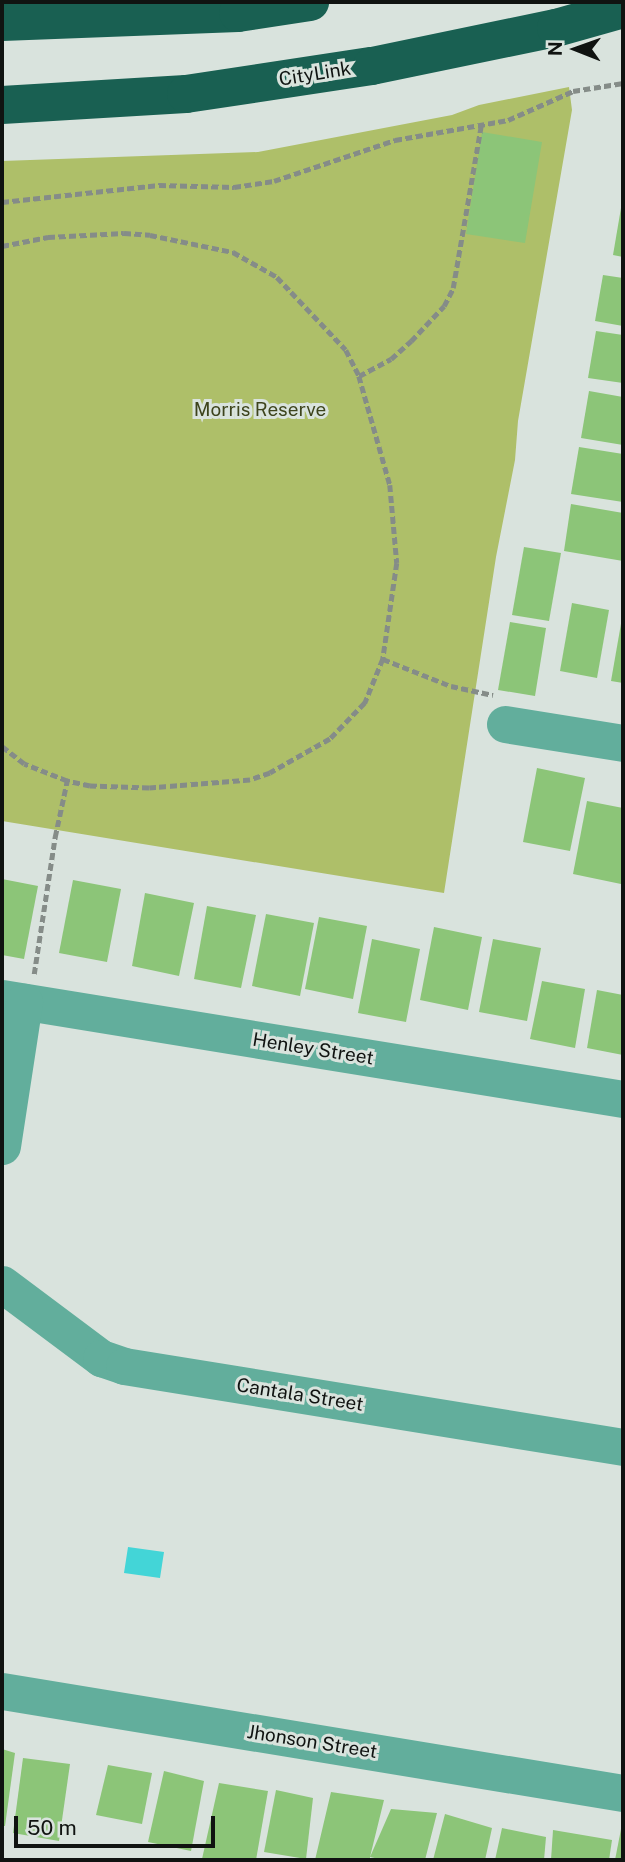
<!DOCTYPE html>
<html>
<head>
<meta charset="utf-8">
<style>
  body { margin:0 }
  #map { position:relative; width:625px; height:1862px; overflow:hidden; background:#d9e3dd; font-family:"Public Sans",sans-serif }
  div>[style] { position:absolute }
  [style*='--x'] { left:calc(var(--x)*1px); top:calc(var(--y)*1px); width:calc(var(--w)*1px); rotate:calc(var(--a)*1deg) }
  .green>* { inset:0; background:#aebf69 }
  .water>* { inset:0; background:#43d5d7 }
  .building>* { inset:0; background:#8cc578 }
  .path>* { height:4.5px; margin-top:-2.25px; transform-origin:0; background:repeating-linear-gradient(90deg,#858c88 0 7px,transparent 0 10.5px) }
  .minor>* { height:37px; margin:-18.5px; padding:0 18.5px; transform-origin:18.5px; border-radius:18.5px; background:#62ae9c }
  .highway>* { height:38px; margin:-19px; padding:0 19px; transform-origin:19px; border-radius:19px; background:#196052 }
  span { translate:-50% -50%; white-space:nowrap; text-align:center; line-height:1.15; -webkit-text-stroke:6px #d9e3dd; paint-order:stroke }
  .street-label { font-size:19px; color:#101311 }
  .park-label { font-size:19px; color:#3d441d }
  .frame { position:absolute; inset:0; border:4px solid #101311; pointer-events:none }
  .north { position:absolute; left:541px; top:14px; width:70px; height:70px; -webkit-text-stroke:5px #d9e3dd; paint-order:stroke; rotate:271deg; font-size:19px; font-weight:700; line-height:28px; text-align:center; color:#101311 }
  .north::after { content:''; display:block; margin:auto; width:24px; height:32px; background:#101311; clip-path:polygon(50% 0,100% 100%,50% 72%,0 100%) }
  .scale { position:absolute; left:14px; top:1816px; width:201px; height:32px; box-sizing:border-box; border:4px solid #101311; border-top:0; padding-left:9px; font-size:21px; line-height:24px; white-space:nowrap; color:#101311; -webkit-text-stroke:5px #d9e3dd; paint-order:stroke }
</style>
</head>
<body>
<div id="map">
  <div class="green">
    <div style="clip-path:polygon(569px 87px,572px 110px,518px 421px,515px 460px,496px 557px,444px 893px,2px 821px,2px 161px,258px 152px,452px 115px,479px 105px)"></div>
  </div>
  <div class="water">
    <div style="clip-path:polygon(128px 1547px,164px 1552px,160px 1578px,124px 1573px)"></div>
  </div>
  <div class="building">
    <div style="clip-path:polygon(482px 132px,542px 142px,525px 243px,466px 234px)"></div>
    <div style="clip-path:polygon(621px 208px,623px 209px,623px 257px,613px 255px)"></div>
    <div style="clip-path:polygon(603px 275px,623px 278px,623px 326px,595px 321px)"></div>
    <div style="clip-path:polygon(596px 331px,623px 335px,623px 383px,588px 378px)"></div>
    <div style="clip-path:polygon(589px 391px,623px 397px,623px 445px,581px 438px)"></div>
    <div style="clip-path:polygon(579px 447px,623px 454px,623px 502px,571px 494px)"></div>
    <div style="clip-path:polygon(571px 504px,623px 513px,623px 561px,564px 551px)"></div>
    <div style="clip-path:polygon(524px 547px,561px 553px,549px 621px,512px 615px)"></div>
    <div style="clip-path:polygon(572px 603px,609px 610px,597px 678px,560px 671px)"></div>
    <div style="clip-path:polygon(622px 618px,623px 618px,623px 683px,611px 681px)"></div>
    <div style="clip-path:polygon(510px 622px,546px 628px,535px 696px,498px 690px)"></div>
    <div style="clip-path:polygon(537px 768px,585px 778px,570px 851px,523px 842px)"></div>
    <div style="clip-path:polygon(587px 801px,623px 808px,621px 884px,573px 874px)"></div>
    <div style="clip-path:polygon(2px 879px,38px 886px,24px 959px,2px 955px)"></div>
    <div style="clip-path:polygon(73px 880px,121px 889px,107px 962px,59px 953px)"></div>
    <div style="clip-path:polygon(145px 893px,194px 903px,179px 976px,132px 966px)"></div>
    <div style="clip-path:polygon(207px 906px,256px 915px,241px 988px,194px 979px)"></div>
    <div style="clip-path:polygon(266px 914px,314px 923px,300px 996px,252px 986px)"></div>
    <div style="clip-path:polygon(319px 917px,367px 926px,353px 999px,305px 989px)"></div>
    <div style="clip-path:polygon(434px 927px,482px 937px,468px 1010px,420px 1000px)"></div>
    <div style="clip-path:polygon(372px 939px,420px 949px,406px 1022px,358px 1013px)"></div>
    <div style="clip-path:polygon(493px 939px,541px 948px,527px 1021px,479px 1012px)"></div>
    <div style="clip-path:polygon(542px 981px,585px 989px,575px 1048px,530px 1039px)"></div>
    <div style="clip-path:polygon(597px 990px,623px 995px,623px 1055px,587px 1048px)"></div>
    <div style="clip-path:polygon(2px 1749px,15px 1753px,5px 1826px,2px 1826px)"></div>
    <div style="clip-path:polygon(23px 1758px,70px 1764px,59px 1841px,13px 1833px)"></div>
    <div style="clip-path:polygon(108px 1765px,152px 1773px,142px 1824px,96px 1815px)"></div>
    <div style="clip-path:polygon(164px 1771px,204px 1781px,191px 1851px,148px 1842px)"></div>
    <div style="clip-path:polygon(219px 1783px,268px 1791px,256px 1860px,202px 1859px)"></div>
    <div style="clip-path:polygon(276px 1790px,313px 1798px,306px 1859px,264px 1852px)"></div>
    <div style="clip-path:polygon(331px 1792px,384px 1800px,370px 1857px,391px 1809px,437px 1813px,425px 1860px,384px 1860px,370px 1857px,370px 1860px,315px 1860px)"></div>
    <div style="clip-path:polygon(445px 1814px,492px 1828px,485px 1860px,433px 1860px)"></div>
    <div style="clip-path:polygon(622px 1824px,623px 1860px,615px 1860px)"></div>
    <div style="clip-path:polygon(502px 1828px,546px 1837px,544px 1860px,495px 1860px)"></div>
    <div style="clip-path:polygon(553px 1830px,612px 1840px,609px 1860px,551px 1860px)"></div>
  </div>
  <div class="path">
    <div style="--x:2;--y:202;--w:158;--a:-6.2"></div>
    <div style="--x:159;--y:185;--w:75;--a:1.5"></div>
    <div style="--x:234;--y:187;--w:40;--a:-8.5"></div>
    <div style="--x:274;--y:181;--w:128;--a:-18.7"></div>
    <div style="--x:395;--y:140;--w:115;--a:-10"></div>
    <div style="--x:508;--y:120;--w:71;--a:-24"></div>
    <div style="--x:573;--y:91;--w:51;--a:-9.1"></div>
    <div style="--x:2;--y:246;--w:47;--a:-11.1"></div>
    <div style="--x:48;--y:237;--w:76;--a:-3"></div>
    <div style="--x:124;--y:233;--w:26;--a:4"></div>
    <div style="--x:150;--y:235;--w:85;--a:11.6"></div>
    <div style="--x:233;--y:252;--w:51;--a:29.6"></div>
    <div style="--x:277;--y:277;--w:100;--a:46.6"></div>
    <div style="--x:346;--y:350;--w:29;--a:63"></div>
    <div style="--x:359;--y:376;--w:113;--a:74.1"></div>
    <div style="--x:390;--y:485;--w:78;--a:84.9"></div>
    <div style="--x:397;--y:563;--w:97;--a:98.3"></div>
    <div style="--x:383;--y:659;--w:48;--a:112.2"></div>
    <div style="--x:365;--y:703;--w:50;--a:134.2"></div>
    <div style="--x:330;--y:739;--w:69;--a:150.5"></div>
    <div style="--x:270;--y:773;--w:21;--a:161"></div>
    <div style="--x:250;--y:780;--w:101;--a:175.5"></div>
    <div style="--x:149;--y:788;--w:59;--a:-178.1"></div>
    <div style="--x:90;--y:786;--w:24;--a:-168"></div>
    <div style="--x:67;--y:781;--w:46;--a:-158.4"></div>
    <div style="--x:24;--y:764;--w:28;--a:-142"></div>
    <div style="--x:359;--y:376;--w:36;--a:-28"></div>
    <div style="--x:391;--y:359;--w:27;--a:-42"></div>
    <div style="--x:411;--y:341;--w:48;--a:-46.7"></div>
    <div style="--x:444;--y:306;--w:20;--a:-63"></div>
    <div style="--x:453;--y:288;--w:164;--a:-80.2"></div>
    <div style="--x:383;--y:659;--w:73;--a:21.7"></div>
    <div style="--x:451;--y:686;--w:43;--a:12.1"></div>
    <div style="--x:34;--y:974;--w:139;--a:-81.3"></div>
    <div style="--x:55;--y:837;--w:57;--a:-77.9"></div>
  </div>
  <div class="minor">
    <div style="--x:505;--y:724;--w:120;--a:9.1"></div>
    <div style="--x:2;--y:998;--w:629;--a:9.24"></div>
    <div style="--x:2;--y:1146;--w:146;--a:-81.3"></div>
    <div style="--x:2;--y:1284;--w:124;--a:36.8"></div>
    <div style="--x:101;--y:1358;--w:24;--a:19"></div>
    <div style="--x:124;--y:1366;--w:506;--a:9.22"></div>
    <div style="--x:2;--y:1691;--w:629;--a:9.33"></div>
  </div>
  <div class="highway">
    <div style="--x:2;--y:22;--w:236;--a:-2.2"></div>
    <div style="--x:238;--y:13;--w:73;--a:-8.7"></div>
    <div style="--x:2;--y:105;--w:184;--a:-3.4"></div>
    <div style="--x:186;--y:94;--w:188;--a:-8.6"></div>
    <div style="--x:372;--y:66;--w:188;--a:-11.7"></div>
    <div style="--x:556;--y:28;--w:70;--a:-15.8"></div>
  </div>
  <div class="street-label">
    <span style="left:315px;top:74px;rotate:-9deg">CityLink</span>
    <span style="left:313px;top:1049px;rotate:9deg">Henley Street</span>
    <span style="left:300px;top:1395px;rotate:9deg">Cantala Street</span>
    <span style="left:312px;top:1742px;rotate:9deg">Jhonson Street</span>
  </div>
  <div class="park-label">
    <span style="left:260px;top:410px">Morris Reserve</span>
  </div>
  <div class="frame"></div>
  <div class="north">N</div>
  <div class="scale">50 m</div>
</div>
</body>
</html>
